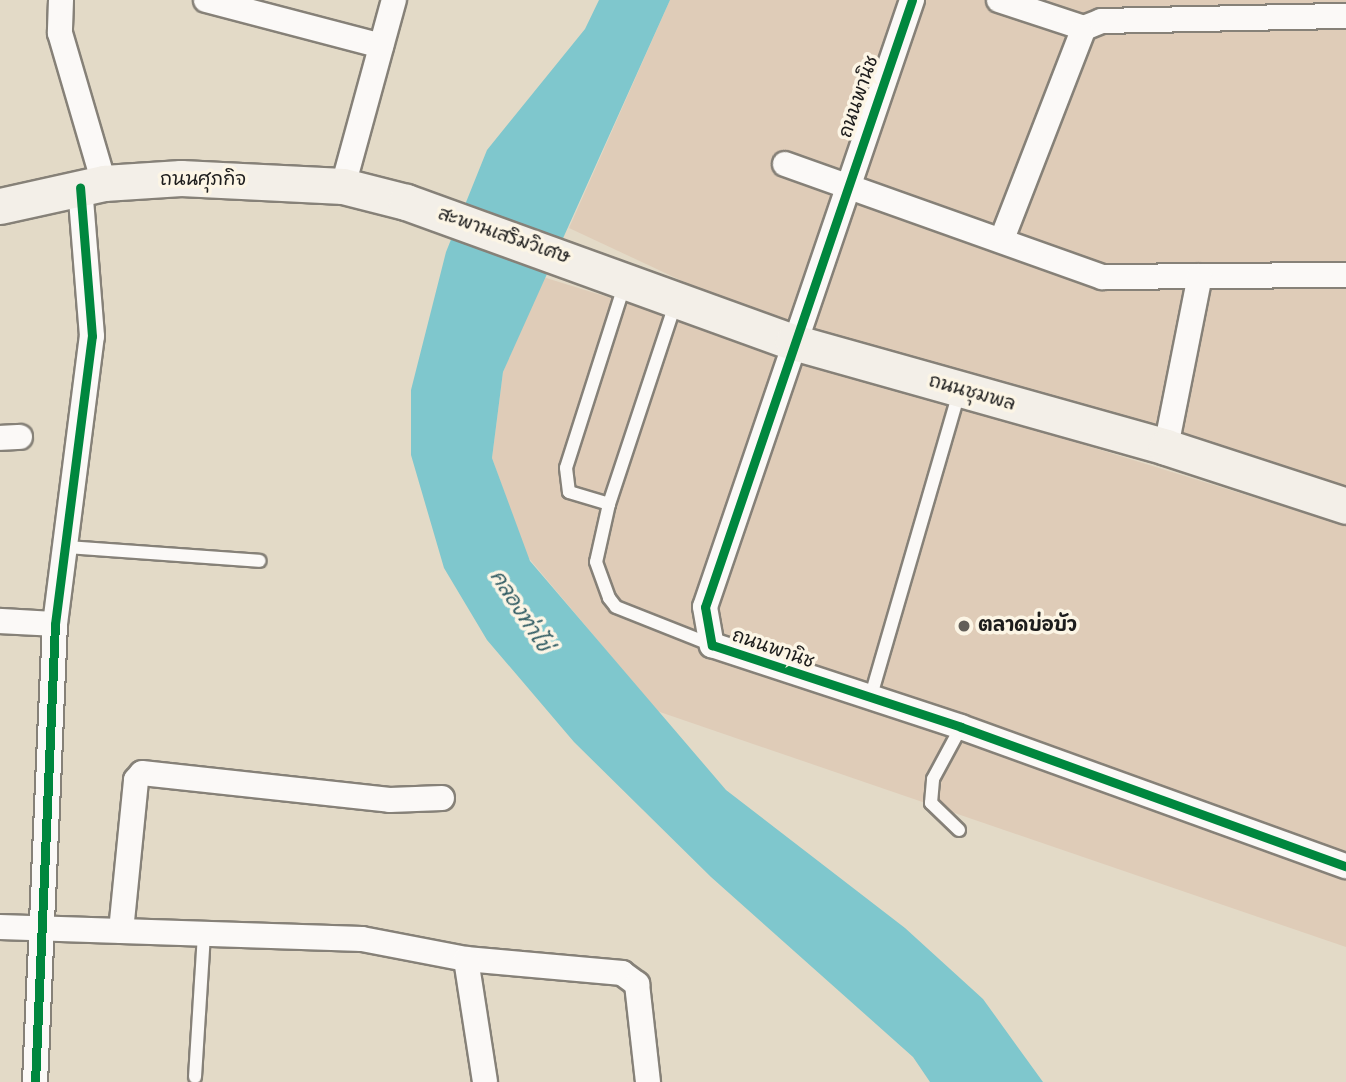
<!DOCTYPE html>
<html>
<head>
<meta charset="utf-8">
<style>
  body { margin:0 }
  #map { position:relative; width:1346px; height:1082px; overflow:hidden; background:#e3dac7; font-family:"Balsamiq Sans","Playpen Sans Thai",sans-serif }
  div>[style] { position:absolute }
  [style*='--x'] { left:calc(var(--x)*1px); top:calc(var(--y)*1px); width:calc(var(--w)*1px); rotate:calc(var(--a)*1deg) }
  .built>* { inset:0; background:#dfccb8 }
  .water>* { inset:0; background:#7fc7cd }
  .roads { filter:drop-shadow(2px 0 #868178) drop-shadow(-2px 0 #868178) drop-shadow(0 2px #868178) drop-shadow(0 -2px #868178) }
  .service>* { height:12px; margin:-6px; padding:0 6px; transform-origin:6px; border-radius:6px; background:#fbf9f7 }
  .minor>* { height:24px; margin:-12px; padding:0 12px; transform-origin:12px; border-radius:12px; background:#fbf9f7 }
  .secondary>* { height:35px; margin:-17.5px; padding:0 17.5px; transform-origin:17.5px; border-radius:17.5px; background:#f3efe8 }
  .cycleway>* { height:9px; margin:-4.5px; padding:0 4.5px; transform-origin:4.5px; border-radius:4.5px; background:#00873e }
  .dots>* { width:19px; height:19px; translate:-50% -50%; box-sizing:border-box; border:4px solid #fcf5e5; border-radius:50% }
  span { translate:-50% -50%; white-space:nowrap; text-align:center; line-height:1.15; -webkit-text-stroke:7px #fcf5e5; paint-order:stroke }
  .street-label { font-size:19px; color:#1c1c1c }
  .poi-label { font-size:19px; color:#1c1c1c; font-weight:700 }
  .left { translate:0 -50%; text-align:left }
  .water-label { font-size:21px; color:#325d64; font-style:italic }
</style>
</head>
<body>
<div id="map">
  <div class="built">
    <div style="clip-path:polygon(670px 0,1346px 0,1346px 500px,768px 321px,569px 228px)"></div>
    <div style="clip-path:polygon(543px 277px,1346px 526px,1346px 947px,657px 711px,527px 556px,492px 458px,503px 372px)"></div>
  </div>
  <div class="water">
    <div style="clip-path:polygon(599px 0,670px 0,503px 372px,492px 458px,530px 561px,726px 790px,905px 928px,983px 999px,1043px 1082px,930px 1082px,913px 1057px,711px 877px,574px 742px,487px 640px,444px 568px,411px 455px,411px 390px,446px 252px,487px 150px,585px 29px)"></div>
  </div>
  <div class="roads">
    <div class="service">
      <div style="--x:625;--y:283;--w:194;--a:107.7"></div>
      <div style="--x:566;--y:468;--w:24;--a:83"></div>
      <div style="--x:569;--y:492;--w:42;--a:16.7"></div>
      <div style="--x:609;--y:504;--w:213;--a:-71.7"></div>
      <div style="--x:609;--y:504;--w:59;--a:102.6"></div>
      <div style="--x:596;--y:562;--w:38;--a:70"></div>
      <div style="--x:609;--y:598;--w:11;--a:52"></div>
      <div style="--x:616;--y:607;--w:103;--a:21.6"></div>
      <div style="--x:66;--y:547;--w:194;--a:4.1"></div>
      <div style="--x:870;--y:699;--w:322;--a:-73.8"></div>
      <div style="--x:959;--y:830;--w:39;--a:-136"></div>
      <div style="--x:931;--y:803;--w:24;--a:-85"></div>
      <div style="--x:933;--y:779;--w:59;--a:-61.7"></div>
      <div style="--x:195;--y:1077;--w:142;--a:-86.4"></div>
    </div>
    <div class="minor">
      <div style="--x:61;--y:0;--w:33;--a:92"></div>
      <div style="--x:60;--y:33;--w:156;--a:73.7"></div>
      <div style="--x:206;--y:0;--w:181;--a:14.7"></div>
      <div style="--x:912;--y:0;--w:641;--a:108.83"></div>
      <div style="--x:705;--y:607;--w:39;--a:80"></div>
      <div style="--x:712;--y:645;--w:262;--a:18.2"></div>
      <div style="--x:961;--y:727;--w:409;--a:19.9"></div>
      <div style="--x:999;--y:0;--w:89;--a:18.2"></div>
      <div style="--x:785;--y:164;--w:337;--a:19.6"></div>
      <div style="--x:1102;--y:277;--w:244;--a:-0.5"></div>
      <div style="--x:343;--y:186;--w:193;--a:-74.7"></div>
      <div style="--x:1002;--y:239;--w:226;--a:-68.8"></div>
      <div style="--x:1084;--y:28;--w:18;--a:-22"></div>
      <div style="--x:1101;--y:21;--w:245;--a:-1.2"></div>
      <div style="--x:0;--y:438;--w:20;--a:-3"></div>
      <div style="--x:1166;--y:447;--w:174;--a:-78.8"></div>
      <div style="--x:0;--y:621;--w:55;--a:3.1"></div>
      <div style="--x:0;--y:927;--w:362;--a:1.9"></div>
      <div style="--x:362;--y:939;--w:106;--a:10.9"></div>
      <div style="--x:466;--y:959;--w:157;--a:5.1"></div>
      <div style="--x:622;--y:973;--w:19;--a:36"></div>
      <div style="--x:637;--y:984;--w:99;--a:83.6"></div>
      <div style="--x:121;--y:931;--w:152;--a:-84.3"></div>
      <div style="--x:136;--y:780;--w:9;--a:-49"></div>
      <div style="--x:142;--y:773;--w:249;--a:6.2"></div>
      <div style="--x:390;--y:800;--w:52;--a:-2.2"></div>
      <div style="--x:466;--y:959;--w:124;--a:81.2"></div>
      <div style="--x:35;--y:1082;--w:458;--a:-87.5"></div>
      <div style="--x:55;--y:624;--w:290;--a:-82.7"></div>
      <div style="--x:92;--y:336;--w:149;--a:-94.6"></div>
    </div>
    <div class="secondary">
      <div style="--x:0;--y:206;--w:107;--a:-12.5"></div>
      <div style="--x:104;--y:183;--w:77;--a:-3.7"></div>
      <div style="--x:181;--y:178;--w:162;--a:2.8"></div>
      <div style="--x:343;--y:186;--w:65;--a:14.3"></div>
      <div style="--x:406;--y:202;--w:412;--a:19.9"></div>
      <div style="--x:793;--y:342;--w:387;--a:15.7"></div>
      <div style="--x:1166;--y:447;--w:189;--a:18.1"></div>
    </div>
  </div>
  <div class="cycleway">
    <div style="--x:912;--y:0;--w:641;--a:108.83"></div>
    <div style="--x:705;--y:607;--w:39;--a:80"></div>
    <div style="--x:712;--y:645;--w:262;--a:18.2"></div>
    <div style="--x:961;--y:727;--w:409;--a:19.9"></div>
    <div style="--x:35;--y:1082;--w:458;--a:-87.5"></div>
    <div style="--x:55;--y:624;--w:290;--a:-82.7"></div>
    <div style="--x:92;--y:336;--w:149;--a:-94.6"></div>
  </div>
  <div class="dots">
    <div style="left:964px;top:626px;background:#625e58"></div>
  </div>
  <div class="street-label">
    <span style="left:859px;top:97px;rotate:-71deg">ถนนพานิช</span>
    <span style="left:203px;top:180px">ถนนศุภกิจ</span>
    <span style="left:504px;top:236px;rotate:19deg">สะพานเสริมวิเศษ</span>
    <span style="left:972px;top:393px;rotate:16deg">ถนนชุมพล</span>
    <span style="left:773px;top:649px;rotate:19deg">ถนนพานิช</span>
  </div>
  <div class="poi-label">
    <span class="left" style="left:978px;top:626px">ตลาดบ่อบัว</span>
  </div>
  <div class="water-label">
    <span style="left:520px;top:611px;rotate:57deg">คลองท่าไข่</span>
  </div>
</div>
</body>
</html>
